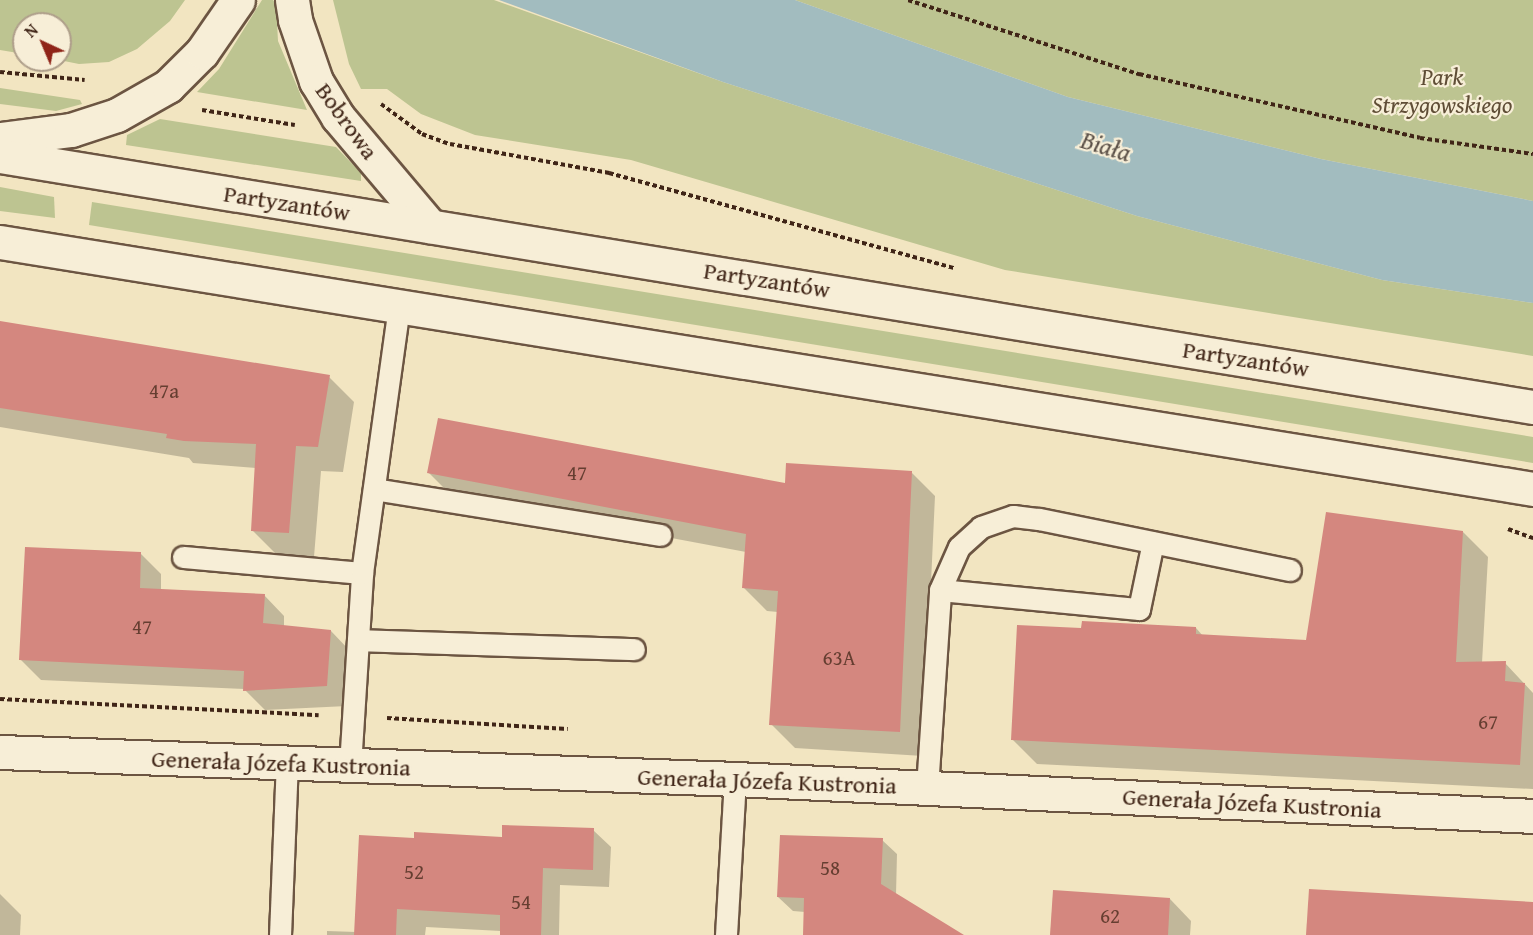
<!DOCTYPE html>
<html>
<head>
<meta charset="utf-8">
<style>
  body { margin:0 }
  #map { position:relative; width:1533px; height:935px; overflow:hidden; background:#f2e5c1; font-family:"Gentium Book Plus",serif }
  div>[style] { position:absolute }
  [style*='--x'] { left:calc(var(--x)*1px); top:calc(var(--y)*1px); width:calc(var(--w)*1px); rotate:calc(var(--a)*1deg) }
  .green>* { inset:0; background:#bdc491 }
  .water>* { inset:0; background:#a2bcbf }
  .shadow>* { inset:0; background:#0003 }
  .building>* { inset:0; background:#d4877f }
  .path>* { height:4px; margin-top:-2px; transform-origin:0; background:repeating-linear-gradient(90deg,#402517 0 4.5px,transparent 0 7.5px) }
  .roads { filter:drop-shadow(2px 0 #6c5542) drop-shadow(-2px 0 #6c5542) drop-shadow(0 2px #6c5542) drop-shadow(0 -2px #6c5542) }
  .service>* { height:21px; margin:-10.5px; padding:0 10.5px; transform-origin:10.5px; border-radius:10.5px; background:#f7eed7 }
  .minor>* { height:33px; margin:-16.5px; padding:0 16.5px; transform-origin:16.5px; border-radius:16.5px; background:#f7eed7 }
  .secondary>* { height:33px; margin:-16.5px; padding:0 16.5px; transform-origin:16.5px; border-radius:16.5px; background:#f7eed7 }
  span { translate:-50% -50%; white-space:nowrap; text-align:center; line-height:1.15; -webkit-text-stroke:4.5px #f7eed7; paint-order:stroke }
  .number-label { font-size:21px; color:#653e31 }
  .number-label span { -webkit-text-stroke-width:0 }
  .park-label { font-size:24px; color:#5f4d36; font-style:italic }
  .street-label { font-size:24px; color:#402517 }
  .water-label { font-size:26px; color:#5d5249; font-style:italic }
  .north { position:absolute; left:12px; top:12px; width:60px; height:60px; box-sizing:border-box; background:#f7eed7; border:2px solid #ae9e8a; border-radius:50%; rotate:316deg; font-size:16px; font-weight:700; line-height:24px; text-align:center; color:#402517 }
  .north::after { content:''; display:block; margin:auto; width:21px; height:27px; background:#8f2418; clip-path:polygon(50% 0,100% 100%,50% 72%,0 100%) }
</style>
</head>
<body>
<div id="map">
  <div class="green">
    <div style="clip-path:polygon(0 0,185px 0,170px 21px,137px 49px,109px 62px,79px 64px,59px 60px,60px 24px,24px 24px,24px 54px,0 50px)"></div>
    <div style="clip-path:polygon(262px 0,273px 0,276px 4px,278px 41px,307px 110px,197px 92px,219px 69px)"></div>
    <div style="clip-path:polygon(333px 0,494px 0,723px 82px,1137px 216px,1382px 280px,1533px 303px,1533px 356px,1005px 270px,631px 160px,475px 135px,421px 114px,387px 89px,361px 89px,349px 64px)"></div>
    <div style="clip-path:polygon(795px 0,1533px 0,1533px 201px,1321px 159px,1068px 97px)"></div>
    <div style="clip-path:polygon(0 88px,80px 100px,82px 104px,56px 111px,0 104px)"></div>
    <div style="clip-path:polygon(160px 119px,336px 147px,361px 173px,361px 181px,126px 145px,127px 135px)"></div>
    <div style="clip-path:polygon(0 187px,54px 197px,55px 218px,0 211px)"></div>
    <div style="clip-path:polygon(92px 202px,1533px 437px,1533px 463px,89px 225px)"></div>
  </div>
  <div class="water">
    <div style="clip-path:polygon(499px 0,795px 0,1068px 97px,1321px 159px,1533px 201px,1533px 303px,1382px 280px,1137px 216px,723px 82px)"></div>
  </div>
  <div class="shadow">
    <div style="clip-path:polygon(0 322px,329px 377px,354px 402px,343px 472px,321px 471px,314px 557px,277px 555px,252px 530px,256px 468px,193px 463px,189px 458px,0 427px)"></div>
    <div style="clip-path:polygon(911px 472px,935px 496px,923px 756px,795px 748px,771px 724px,778px 612px,767px 611px,743px 587px,746px 552px,453px 497px,429px 473px,786px 484px)"></div>
    <div style="clip-path:polygon(1463px 532px,1488px 557px,1482px 663px,1505px 663px,1533px 693px,1533px 789px,1037px 764px,1012px 739px,1083px 630px,1196px 628px,1203px 636px,1308px 641px)"></div>
    <div style="clip-path:polygon(140px 553px,161px 574px,161px 591px,264px 595px,284px 616px,284px 627px,331px 631px,351px 652px,347px 706px,265px 710px,244px 689px,41px 680px,20px 659px)"></div>
    <div style="clip-path:polygon(593px 830px,611px 847px,609px 887px,560px 885px,559px 935px,501px 935px,501px 931px,426px 927px,425px 935px,327px 935px,327px 931px,356px 932px,416px 840px,504px 839px)"></div>
    <div style="clip-path:polygon(882px 840px,897px 854px,896px 895px,954px 935px,804px 935px,805px 912px,793px 911px,778px 897px)"></div>
    <div style="clip-path:polygon(0 894px,21px 915px,20px 935px,0 935px)"></div>
    <div style="clip-path:polygon(1170px 899px,1191px 921px,1190px 935px,1052px 935px)"></div>
  </div>
  <div class="building">
    <div style="clip-path:polygon(0 321px,330px 375px,318px 447px,296px 446px,289px 533px,251px 531px,256px 444px,184px 441px,166px 438px,167px 434px,0 408px)"></div>
    <div style="clip-path:polygon(438px 418px,785px 483px,786px 463px,912px 471px,900px 732px,769px 725px,778px 591px,742px 588px,746px 534px,427px 473px)"></div>
    <div style="clip-path:polygon(1326px 512px,1463px 531px,1456px 662px,1506px 661px,1505px 681px,1525px 683px,1520px 765px,1011px 740px,1017px 625px,1081px 628px,1082px 621px,1196px 627px,1196px 634px,1306px 640px)"></div>
    <div style="clip-path:polygon(25px 547px,141px 552px,140px 588px,265px 594px,263px 623px,331px 630px,327px 686px,243px 691px,244px 671px,19px 660px)"></div>
    <div style="clip-path:polygon(502px 825px,594px 828px,593px 870px,543px 868px,541px 935px,500px 935px,500px 915px,397px 909px,396px 935px,354px 935px,359px 835px,414px 838px,414px 832px,502px 837px)"></div>
    <div style="clip-path:polygon(780px 835px,883px 838px,881px 884px,964px 935px,803px 935px,804px 898px,777px 897px)"></div>
    <div style="clip-path:polygon(1309px 889px,1533px 902px,1533px 935px,1306px 935px)"></div>
    <div style="clip-path:polygon(1053px 890px,1170px 898px,1168px 935px,1050px 935px)"></div>
  </div>
  <div class="path">
    <div style="--x:908;--y:0;--w:243;--a:17.8"></div>
    <div style="--x:1139;--y:74;--w:288;--a:12.8"></div>
    <div style="--x:1420;--y:138;--w:114;--a:8.1"></div>
    <div style="--x:0;--y:72;--w:85;--a:5.4"></div>
    <div style="--x:381;--y:104;--w:51;--a:36.2"></div>
    <div style="--x:422;--y:134;--w:30;--a:20"></div>
    <div style="--x:450;--y:144;--w:162;--a:10.3"></div>
    <div style="--x:609;--y:173;--w:359;--a:15.4"></div>
    <div style="--x:202;--y:110;--w:94;--a:9.2"></div>
    <div style="--x:1508;--y:529;--w:27;--a:20"></div>
    <div style="--x:0;--y:699;--w:319;--a:2.9"></div>
    <div style="--x:387;--y:718;--w:181;--a:3.5"></div>
  </div>
  <div class="roads">
    <div class="service">
      <div style="--x:374;--y:489;--w:290;--a:9.1"></div>
      <div style="--x:183;--y:557;--w:180;--a:5.1"></div>
      <div style="--x:940;--y:590;--w:200;--a:5.5"></div>
      <div style="--x:1139;--y:609;--w:68;--a:-78.2"></div>
      <div style="--x:358;--y:640;--w:276;--a:1.9"></div>
      <div style="--x:350;--y:766;--w:193;--a:-86.4"></div>
      <div style="--x:362;--y:573;--w:270;--a:-82.1"></div>
      <div style="--x:927;--y:788;--w:198;--a:-86.2"></div>
      <div style="--x:940;--y:590;--w:47;--a:-66.2"></div>
      <div style="--x:959;--y:547;--w:30;--a:-42"></div>
      <div style="--x:981;--y:527;--w:34;--a:-19"></div>
      <div style="--x:1013;--y:516;--w:26;--a:7"></div>
      <div style="--x:1039;--y:519;--w:256;--a:11.5"></div>
      <div style="--x:280;--y:935;--w:172;--a:-87.7"></div>
      <div style="--x:726;--y:935;--w:156;--a:-86.7"></div>
    </div>
    <div class="minor">
      <div style="--x:292;--y:0;--w:20;--a:81"></div>
      <div style="--x:295;--y:20;--w:65;--a:71"></div>
      <div style="--x:316;--y:81;--w:42;--a:58.6"></div>
      <div style="--x:338;--y:117;--w:143;--a:49.8"></div>
      <div style="--x:0;--y:139;--w:72;--a:-7.2"></div>
      <div style="--x:71;--y:130;--w:48;--a:-18.1"></div>
      <div style="--x:117;--y:115;--w:59;--a:-29.6"></div>
      <div style="--x:168;--y:86;--w:48;--a:-45"></div>
      <div style="--x:202;--y:52;--w:63;--a:-55.3"></div>
      <div style="--x:0;--y:752;--w:735;--a:2.1"></div>
      <div style="--x:735;--y:779;--w:799;--a:2.65"></div>
    </div>
    <div class="secondary">
      <div style="--x:0;--y:156;--w:1553;--a:9.3"></div>
      <div style="--x:0;--y:242;--w:1553;--a:9.15"></div>
    </div>
  </div>
  <div class="number-label">
    <span style="left:164px;top:391px">47a</span>
    <span style="left:577px;top:473px">47</span>
    <span style="left:142px;top:627px">47</span>
    <span style="left:839px;top:658px">63A</span>
    <span style="left:1488px;top:722px">67</span>
    <span style="left:830px;top:868px">58</span>
    <span style="left:414px;top:872px">52</span>
    <span style="left:521px;top:902px">54</span>
    <span style="left:1110px;top:916px">62</span>
  </div>
  <div class="park-label">
    <span style="left:1442px;top:91px">Park<br>Strzygowskiego</span>
  </div>
  <div class="street-label">
    <span style="left:347px;top:121px;rotate:54deg">Bobrowa</span>
    <span style="left:287px;top:203px;rotate:9deg">Partyzantów</span>
    <span style="left:767px;top:280px;rotate:9deg">Partyzantów</span>
    <span style="left:1246px;top:359px;rotate:9deg">Partyzantów</span>
    <span style="left:281px;top:763px;rotate:2deg">Generała Józefa Kustronia</span>
    <span style="left:767px;top:781px;rotate:2deg">Generała Józefa Kustronia</span>
    <span style="left:1252px;top:803px;rotate:3deg">Generała Józefa Kustronia</span>
  </div>
  <div class="water-label">
    <span style="left:1106px;top:146px;rotate:17deg">Biała</span>
  </div>
  <div class="north">N</div>
</div>
</body>
</html>
